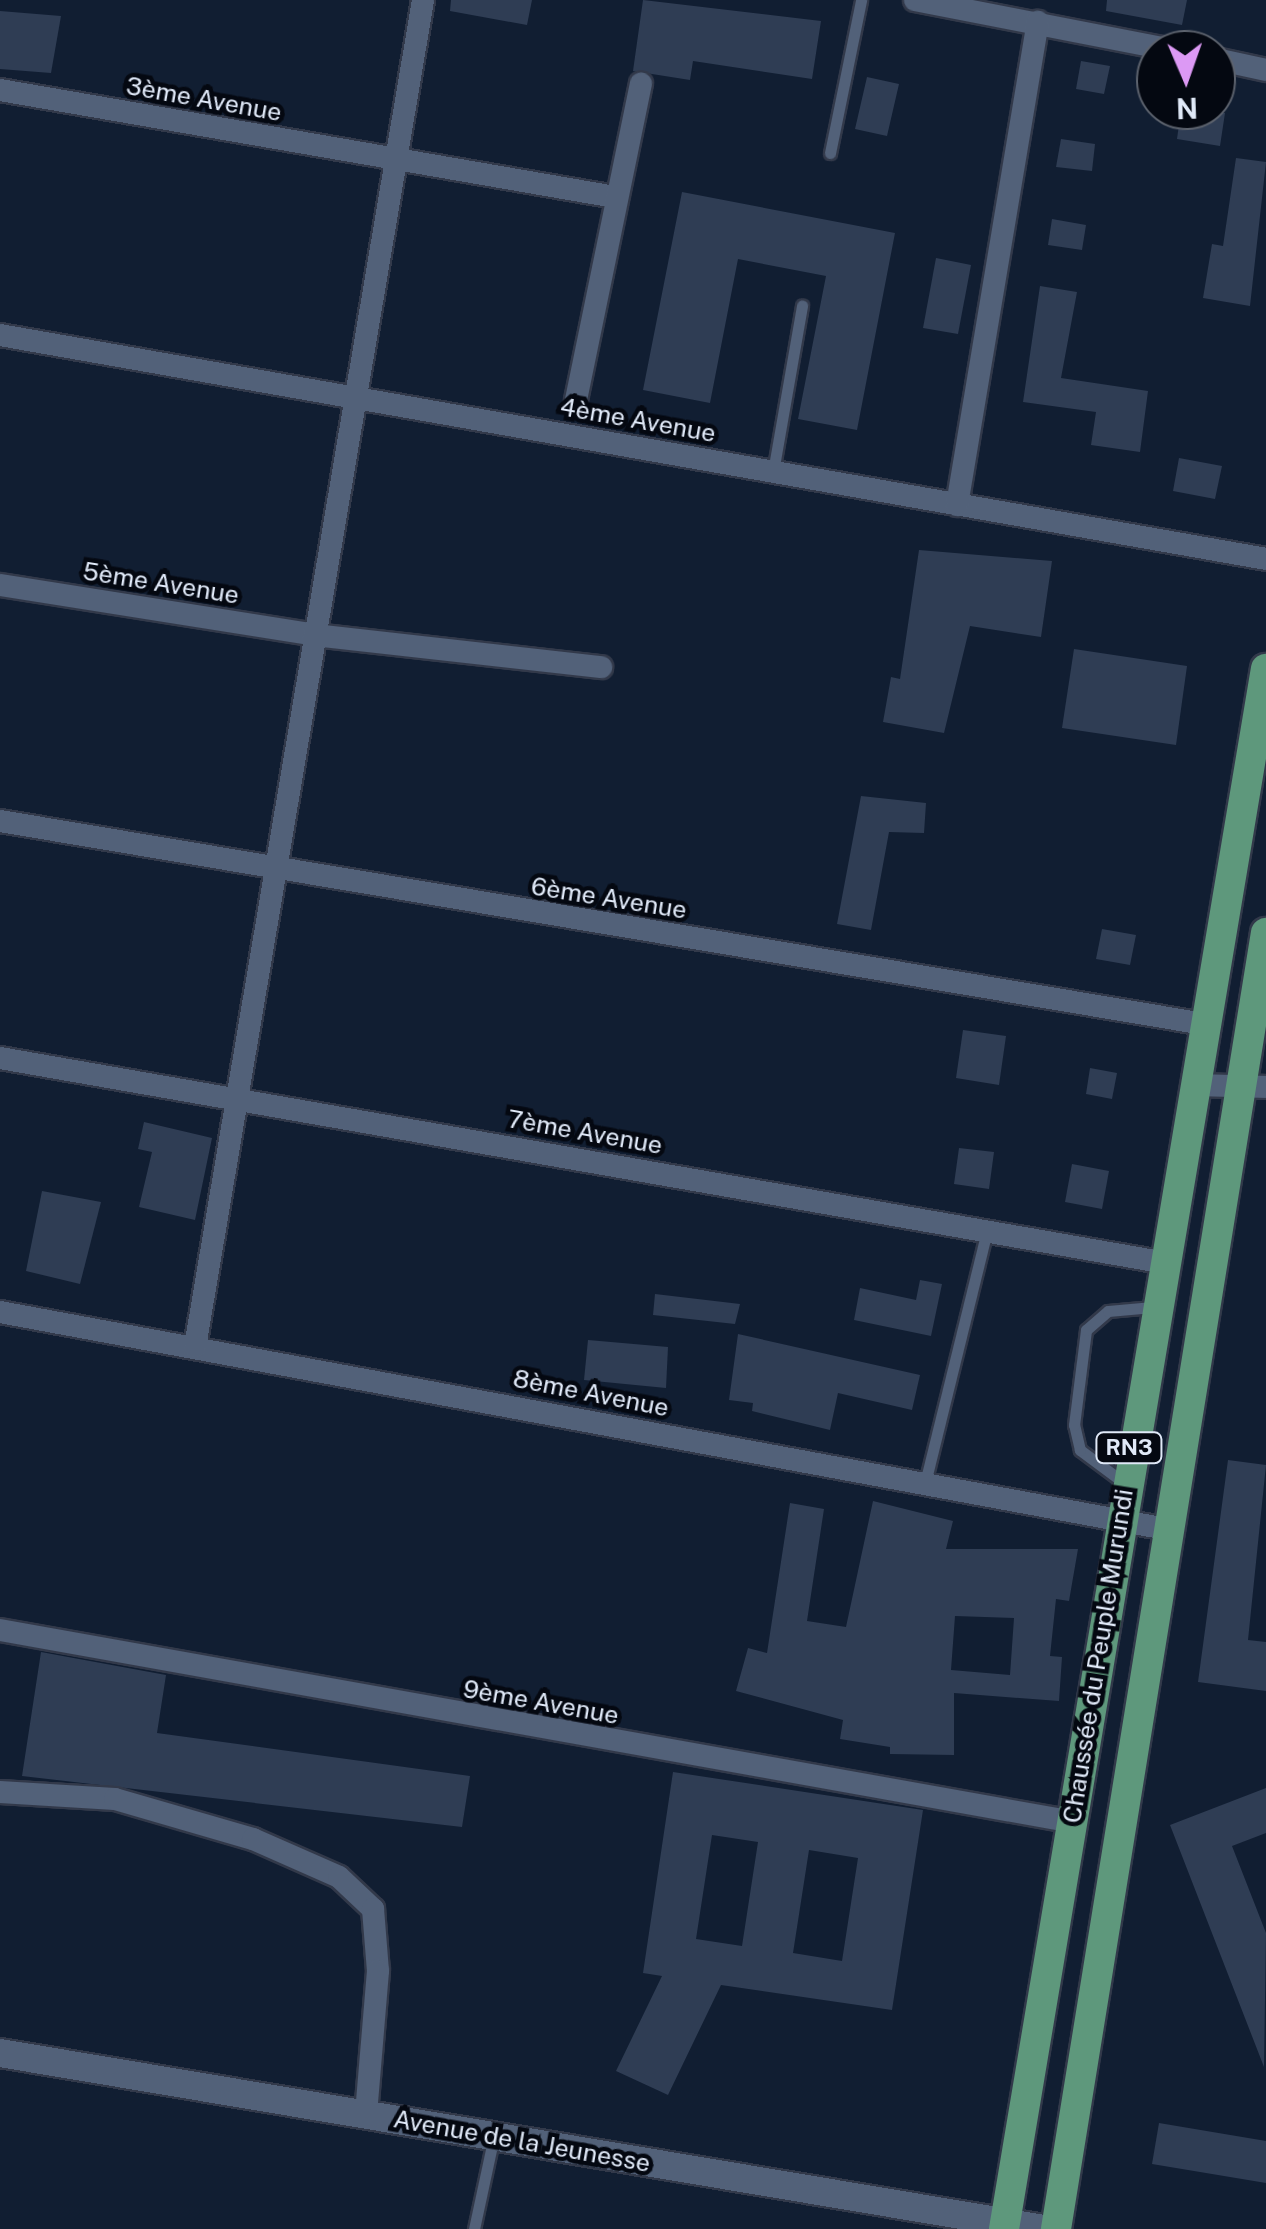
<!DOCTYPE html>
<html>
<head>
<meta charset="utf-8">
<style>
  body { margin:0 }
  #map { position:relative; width:1266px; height:2229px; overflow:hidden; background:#111e32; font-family:"Public Sans",sans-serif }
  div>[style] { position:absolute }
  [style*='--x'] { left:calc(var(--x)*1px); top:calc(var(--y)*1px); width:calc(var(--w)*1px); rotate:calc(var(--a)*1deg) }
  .building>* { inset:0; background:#2f3d54 }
  .roads { filter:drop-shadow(2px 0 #32394a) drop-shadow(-2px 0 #32394a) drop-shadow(0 2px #32394a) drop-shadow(0 -2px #32394a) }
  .service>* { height:11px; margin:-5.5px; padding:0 5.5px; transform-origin:5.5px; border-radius:5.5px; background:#526179 }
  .minor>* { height:22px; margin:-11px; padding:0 11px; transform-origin:11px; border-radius:11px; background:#526179 }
  .tertiary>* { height:28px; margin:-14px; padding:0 14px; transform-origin:14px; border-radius:14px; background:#526179 }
  .trunk>* { height:30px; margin:-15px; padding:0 15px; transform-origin:15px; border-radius:15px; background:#5e987c }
  span { translate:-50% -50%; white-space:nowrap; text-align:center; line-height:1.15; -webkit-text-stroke:9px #040811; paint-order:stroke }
  .shield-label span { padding:2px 8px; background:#040811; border:2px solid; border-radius:8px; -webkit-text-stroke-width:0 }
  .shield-label { font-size:22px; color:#e0e9f8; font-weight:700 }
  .street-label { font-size:25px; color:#e0e9f8 }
  .north { position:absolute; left:1136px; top:30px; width:100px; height:100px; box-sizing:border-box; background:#040811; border:2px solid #5c626d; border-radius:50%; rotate:178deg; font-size:28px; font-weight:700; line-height:40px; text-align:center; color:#e0e9f8 }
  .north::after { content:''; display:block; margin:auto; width:35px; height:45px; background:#dc99f4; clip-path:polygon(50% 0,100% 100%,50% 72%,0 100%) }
</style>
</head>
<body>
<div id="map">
  <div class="building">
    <div style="clip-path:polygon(451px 0,532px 0,527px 25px,450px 11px)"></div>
    <div style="clip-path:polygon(643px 0,821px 21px,812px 79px,693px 61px,690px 80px,633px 71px)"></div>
    <div style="clip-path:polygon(1107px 0,1187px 0,1182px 25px,1106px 11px)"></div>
    <div style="clip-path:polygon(0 11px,61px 16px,51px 73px,0 69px)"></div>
    <div style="clip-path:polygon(1081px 61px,1110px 66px,1104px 94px,1076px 89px)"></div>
    <div style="clip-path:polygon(867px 77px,899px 84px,887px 136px,855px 129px)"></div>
    <div style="clip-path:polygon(1181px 110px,1225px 113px,1220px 146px,1177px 139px)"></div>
    <div style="clip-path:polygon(1061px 139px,1095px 144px,1092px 171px,1056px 167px)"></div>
    <div style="clip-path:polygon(1236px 158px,1266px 162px,1250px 306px,1203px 298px,1212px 244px,1223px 246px)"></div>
    <div style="clip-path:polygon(682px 192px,895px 233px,857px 430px,798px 419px,826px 276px,738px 259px,710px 403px,643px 390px)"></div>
    <div style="clip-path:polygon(1052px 219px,1086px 225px,1082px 250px,1048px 245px)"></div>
    <div style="clip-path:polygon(936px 258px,971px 265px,958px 334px,923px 328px)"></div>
    <div style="clip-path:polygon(1040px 286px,1077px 292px,1061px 378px,1148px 391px,1140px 452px,1091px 445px,1096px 412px,1023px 402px)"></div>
    <div style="clip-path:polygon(1179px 458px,1222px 466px,1215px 499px,1173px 491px)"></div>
    <div style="clip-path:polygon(919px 550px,1052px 561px,1041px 637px,970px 626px,944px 733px,883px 722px,891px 677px,900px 679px)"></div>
    <div style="clip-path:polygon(1074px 649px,1187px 666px,1176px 745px,1062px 728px)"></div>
    <div style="clip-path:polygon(861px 796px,926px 803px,924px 833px,889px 832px,871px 930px,837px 924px)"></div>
    <div style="clip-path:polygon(1102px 929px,1136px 935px,1130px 965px,1096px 959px)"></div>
    <div style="clip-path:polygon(963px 1030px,1006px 1036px,999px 1085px,956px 1078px)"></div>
    <div style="clip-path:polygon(1090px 1068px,1117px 1073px,1112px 1099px,1086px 1094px)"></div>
    <div style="clip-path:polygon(144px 1122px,212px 1138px,195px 1220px,139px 1207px,152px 1152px,138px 1149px)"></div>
    <div style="clip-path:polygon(959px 1148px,994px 1152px,989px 1189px,954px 1184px)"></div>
    <div style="clip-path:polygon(1072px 1164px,1109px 1171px,1102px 1209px,1065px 1202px)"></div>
    <div style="clip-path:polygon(42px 1191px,101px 1202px,80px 1284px,26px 1271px)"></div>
    <div style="clip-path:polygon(920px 1280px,942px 1284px,931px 1336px,854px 1320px,860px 1288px,916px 1300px)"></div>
    <div style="clip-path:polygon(655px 1294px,740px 1304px,735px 1324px,653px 1315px)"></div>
    <div style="clip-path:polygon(738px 1334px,920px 1375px,912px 1410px,838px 1393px,830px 1430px,752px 1411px,753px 1403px,729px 1400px)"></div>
    <div style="clip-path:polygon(588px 1340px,668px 1347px,666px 1388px,584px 1380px)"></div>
    <div style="clip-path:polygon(1228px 1460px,1266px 1465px,1248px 1640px,1266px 1642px,1266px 1691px,1198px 1682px)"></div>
    <div style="clip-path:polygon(evenodd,873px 1501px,953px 1521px,946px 1549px,1078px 1549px,1069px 1601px,1056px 1599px,1050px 1656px,1062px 1657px,1059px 1701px,954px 1693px,954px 1755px,890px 1754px,890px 1747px,840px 1739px,843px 1720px,736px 1691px,748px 1648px,767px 1653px,790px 1503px,824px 1509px,807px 1621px,846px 1627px,873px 1501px,955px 1616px,1014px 1618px,1010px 1675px,951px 1670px,955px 1616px)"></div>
    <div style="clip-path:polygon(41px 1652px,166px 1675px,157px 1733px,470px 1776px,462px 1827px,22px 1776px)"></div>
    <div style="clip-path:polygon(evenodd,673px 1772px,923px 1810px,892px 2010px,721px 1985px,668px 2095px,616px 2071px,662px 1976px,643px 1973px,673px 1772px,712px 1835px,758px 1842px,742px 1946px,696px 1939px,712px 1835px,673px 1772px,809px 1850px,858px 1858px,842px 1961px,793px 1953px,809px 1850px)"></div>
    <div style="clip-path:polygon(1266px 1788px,1266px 1833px,1232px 1846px,1266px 1933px,1264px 2067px,1170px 1825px)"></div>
    <div style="clip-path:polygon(1159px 2123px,1266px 2141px,1266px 2183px,1152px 2164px)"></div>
  </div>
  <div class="roads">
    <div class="service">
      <div style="--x:830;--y:153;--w:156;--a:-78.5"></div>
      <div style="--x:773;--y:472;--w:169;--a:-80.1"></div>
      <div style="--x:1123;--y:1482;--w:54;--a:-143.3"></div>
      <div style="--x:1080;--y:1450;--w:26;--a:-103"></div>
      <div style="--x:1074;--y:1425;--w:96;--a:-82.8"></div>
      <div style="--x:1086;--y:1330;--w:29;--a:-41"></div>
      <div style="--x:1108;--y:1311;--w:45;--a:-5.1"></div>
      <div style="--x:925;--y:1483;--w:260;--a:-76.2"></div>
      <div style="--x:474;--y:2229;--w:95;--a:-77.9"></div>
    </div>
    <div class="minor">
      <div style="--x:915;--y:0;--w:262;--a:11"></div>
      <div style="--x:1216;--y:59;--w:51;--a:12.4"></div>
      <div style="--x:0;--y:90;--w:624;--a:9.87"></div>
      <div style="--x:0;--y:335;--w:1286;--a:10.03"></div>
      <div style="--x:576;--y:400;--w:323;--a:-78.4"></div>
      <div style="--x:957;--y:505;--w:490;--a:-80.5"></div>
      <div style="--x:0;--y:585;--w:318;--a:9"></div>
      <div style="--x:314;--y:635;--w:289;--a:6.4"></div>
      <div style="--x:0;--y:821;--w:1227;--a:9.57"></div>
      <div style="--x:0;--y:1058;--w:1179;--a:9.97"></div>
      <div style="--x:1198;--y:1085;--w:68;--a:1.7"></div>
      <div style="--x:0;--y:1312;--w:1192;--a:10.54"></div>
      <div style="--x:195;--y:1347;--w:1366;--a:-80.39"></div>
      <div style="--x:0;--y:1630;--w:1090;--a:10.14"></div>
      <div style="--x:0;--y:1792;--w:115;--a:3.5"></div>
      <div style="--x:115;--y:1799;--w:144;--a:16.2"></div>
      <div style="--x:253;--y:1839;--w:94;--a:23.8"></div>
      <div style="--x:339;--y:1877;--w:47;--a:43.3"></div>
      <div style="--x:373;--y:1909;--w:62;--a:85.4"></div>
      <div style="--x:378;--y:1971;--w:144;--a:94.8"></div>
    </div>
    <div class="tertiary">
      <div style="--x:0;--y:2053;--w:1059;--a:9.57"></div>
    </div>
    <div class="trunk">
      <div style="--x:1004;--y:2229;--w:1582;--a:-80.47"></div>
      <div style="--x:1056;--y:2229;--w:1313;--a:-80.8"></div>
    </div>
  </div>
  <div class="shield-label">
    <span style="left:1129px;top:1448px">RN3</span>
  </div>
  <div class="street-label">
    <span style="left:204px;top:99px;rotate:10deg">3ème Avenue</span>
    <span style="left:638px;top:420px;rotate:10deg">4ème Avenue</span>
    <span style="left:161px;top:583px;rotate:9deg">5ème Avenue</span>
    <span style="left:609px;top:898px;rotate:9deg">6ème Avenue</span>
    <span style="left:585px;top:1132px;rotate:10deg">7ème Avenue</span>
    <span style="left:591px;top:1393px;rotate:11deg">8ème Avenue</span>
    <span style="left:1098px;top:1656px;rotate:-81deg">Chaussée du Peuple Murundi</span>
    <span style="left:541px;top:1702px;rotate:10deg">9ème Avenue</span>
    <span style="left:522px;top:2141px;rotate:10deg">Avenue de la Jeunesse</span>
  </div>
  <div class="north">N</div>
</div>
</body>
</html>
